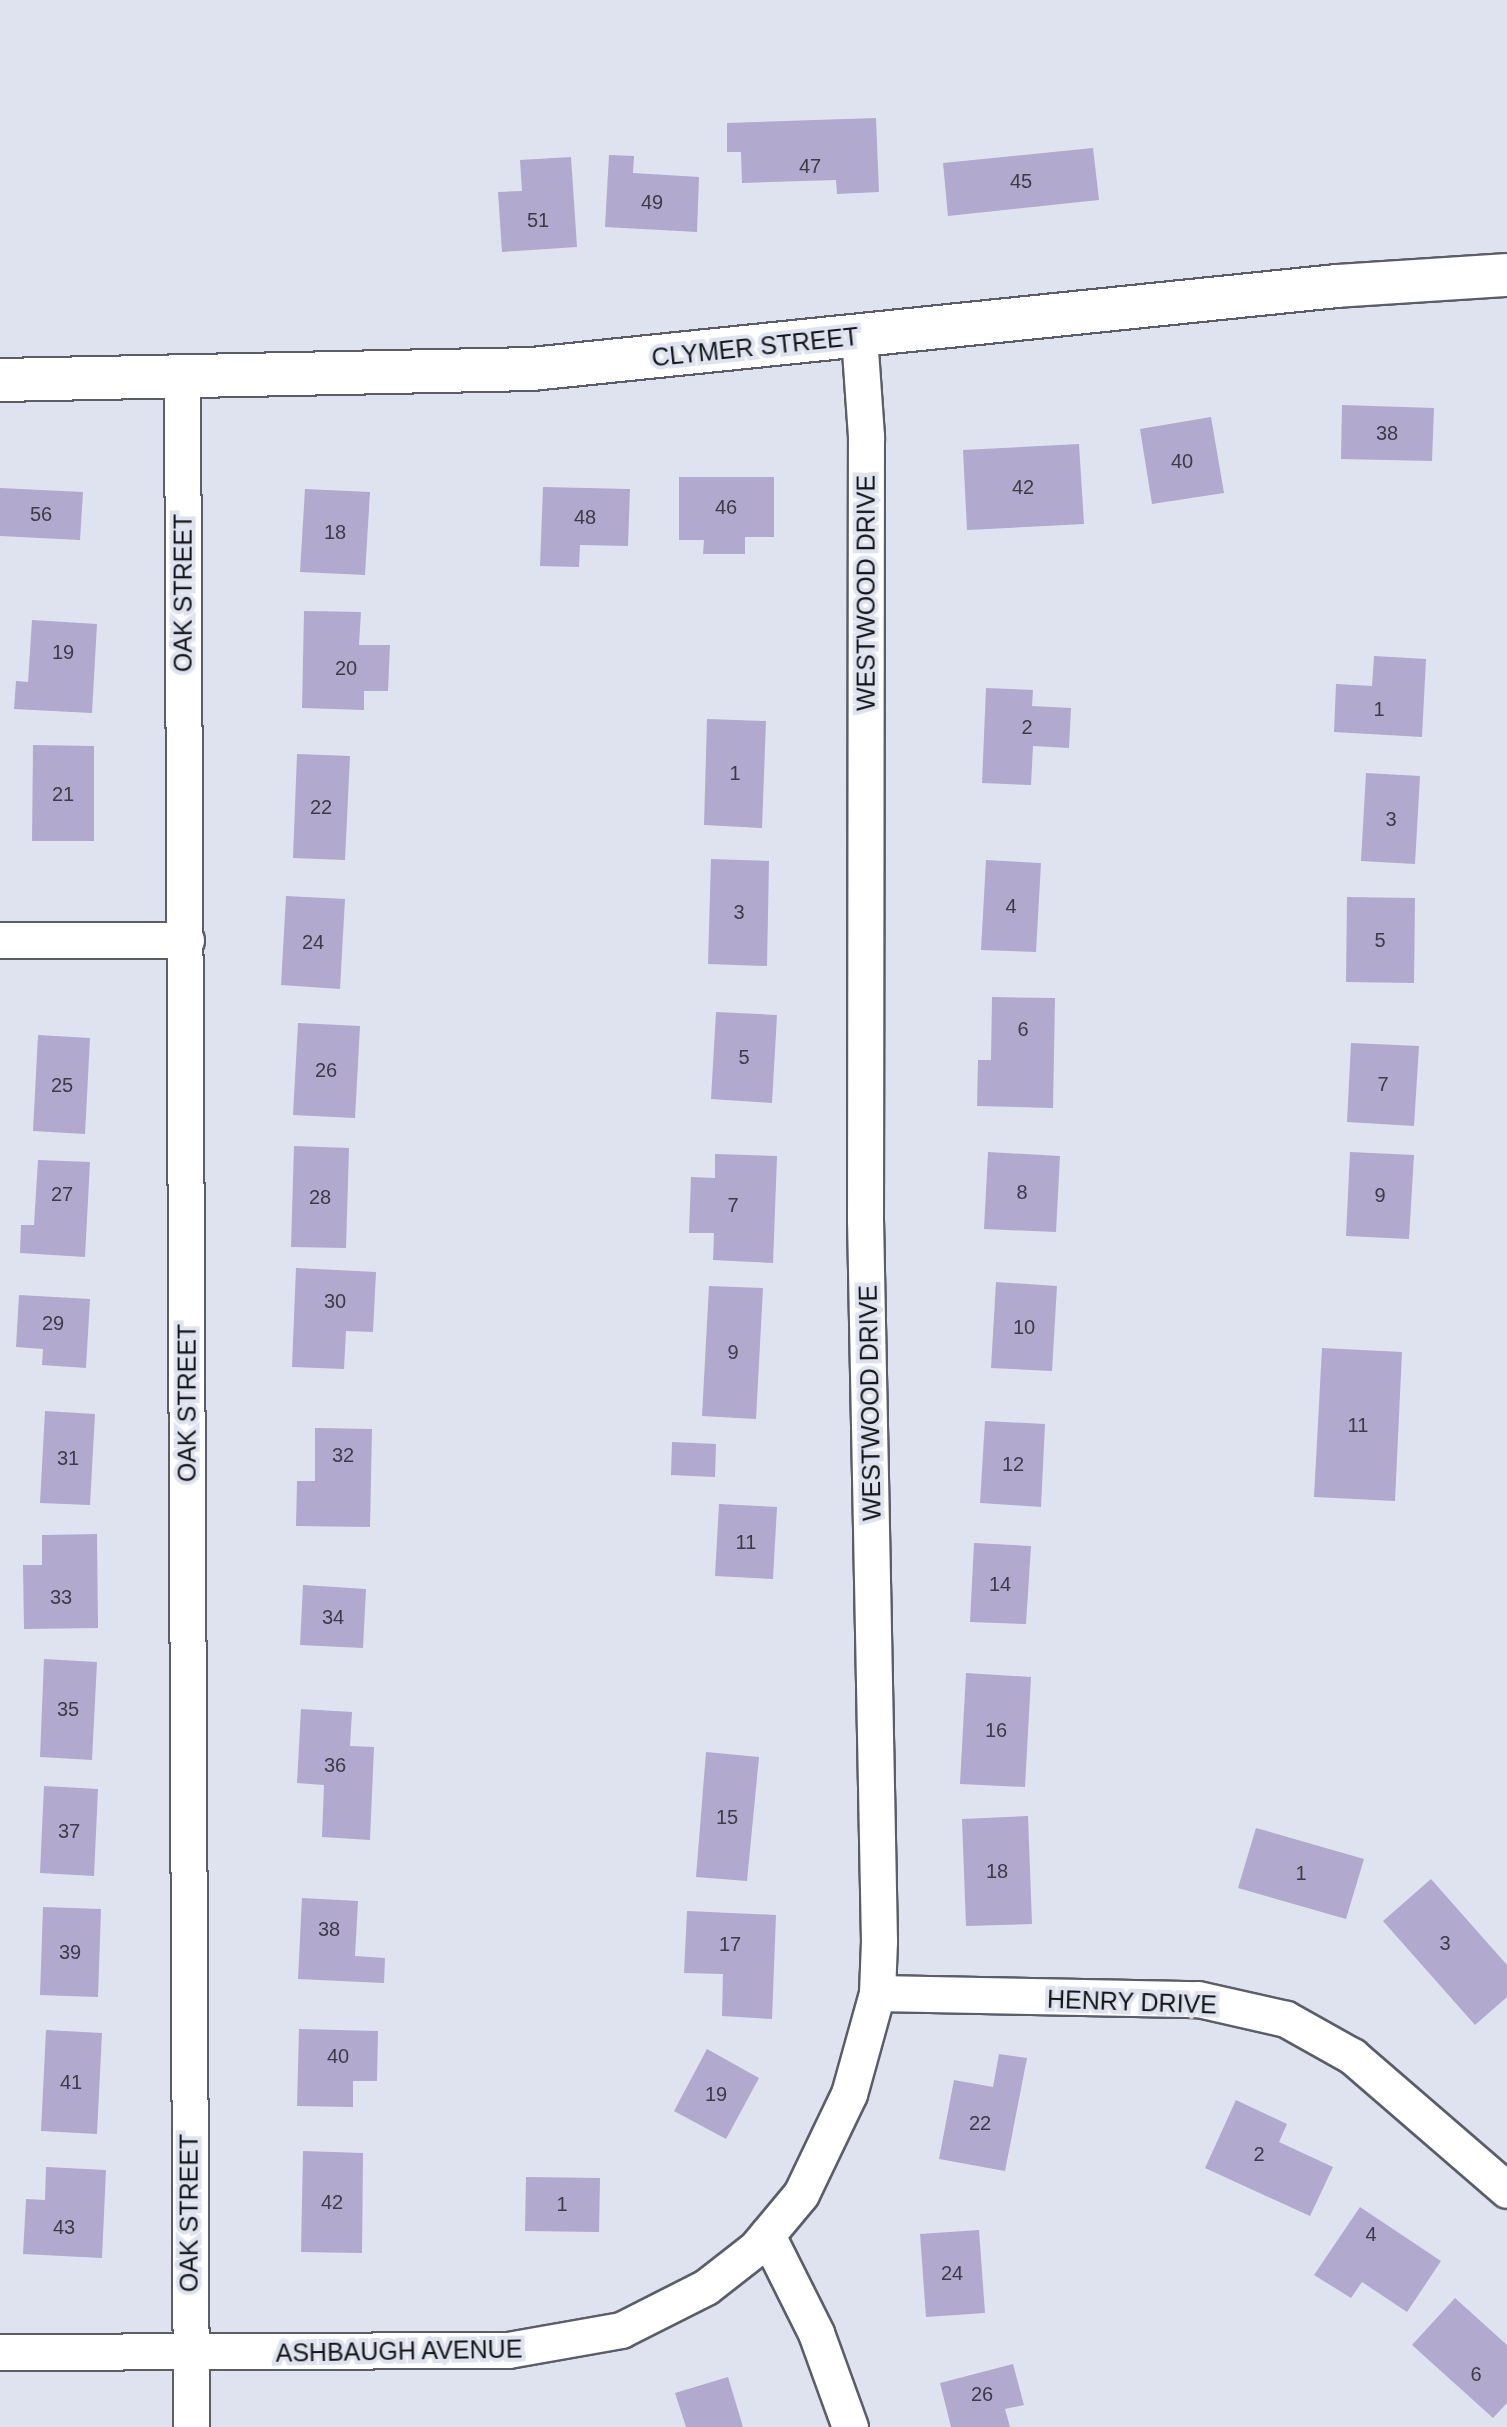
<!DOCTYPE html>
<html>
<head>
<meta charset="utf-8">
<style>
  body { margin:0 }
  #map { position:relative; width:1507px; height:2427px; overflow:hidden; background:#dfe3ef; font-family:Helvetica,sans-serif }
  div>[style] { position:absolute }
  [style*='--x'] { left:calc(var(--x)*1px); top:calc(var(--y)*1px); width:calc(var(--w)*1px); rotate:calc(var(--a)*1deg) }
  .building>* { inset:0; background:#b1a9ce }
  .roads { filter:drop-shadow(2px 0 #5b5e69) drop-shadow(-2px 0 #5b5e69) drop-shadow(0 2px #5b5e69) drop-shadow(0 -2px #5b5e69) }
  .minor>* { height:35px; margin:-17.5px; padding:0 17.5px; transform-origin:17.5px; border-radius:17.5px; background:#fff }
  .tertiary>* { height:42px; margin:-21px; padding:0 21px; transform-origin:21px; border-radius:21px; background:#fff }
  span { translate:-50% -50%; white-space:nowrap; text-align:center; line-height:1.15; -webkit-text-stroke:8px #dfe3ef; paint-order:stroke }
  .number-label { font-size:20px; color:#3c3b47 }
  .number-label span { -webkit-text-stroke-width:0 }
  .street-label { font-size:25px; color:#15161a }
</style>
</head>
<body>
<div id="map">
  <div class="building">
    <div style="clip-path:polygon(876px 118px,879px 192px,837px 194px,836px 180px,742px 183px,741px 152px,727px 152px,727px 123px)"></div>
    <div style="clip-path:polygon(1093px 148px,1099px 200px,948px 216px,943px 163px)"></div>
    <div style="clip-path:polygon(609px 155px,634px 156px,633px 173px,699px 177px,697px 232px,605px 227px)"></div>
    <div style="clip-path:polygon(571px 157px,577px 247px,502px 252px,498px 192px,522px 191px,520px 160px)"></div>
    <div style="clip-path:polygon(1342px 405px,1434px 408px,1432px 461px,1341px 459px)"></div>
    <div style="clip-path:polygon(1211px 417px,1224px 493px,1152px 504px,1140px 429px)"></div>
    <div style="clip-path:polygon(1079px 444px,1084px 524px,967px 530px,963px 450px)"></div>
    <div style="clip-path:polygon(679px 477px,774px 477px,774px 537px,745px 537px,745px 554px,703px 554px,704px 540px,679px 540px)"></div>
    <div style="clip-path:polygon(543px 487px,630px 489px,628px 546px,580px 545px,579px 567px,540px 566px)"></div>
    <div style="clip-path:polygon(0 488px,83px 492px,80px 540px,0 536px)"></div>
    <div style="clip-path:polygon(305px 489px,370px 492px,365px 575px,300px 572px)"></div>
    <div style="clip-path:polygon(304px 611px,361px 612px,359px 645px,390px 645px,388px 691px,364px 691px,364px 710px,302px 708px)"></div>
    <div style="clip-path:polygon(32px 620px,97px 624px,92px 713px,14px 709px,16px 681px,28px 682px)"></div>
    <div style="clip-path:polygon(1374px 656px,1426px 659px,1422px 737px,1334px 732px,1336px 684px,1372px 686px)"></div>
    <div style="clip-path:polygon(986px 688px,1033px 690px,1032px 706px,1071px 708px,1069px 748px,1033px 746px,1031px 785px,982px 783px)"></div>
    <div style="clip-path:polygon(707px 719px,766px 721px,762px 828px,704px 825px)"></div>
    <div style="clip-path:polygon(33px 745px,94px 746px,94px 841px,32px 841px)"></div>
    <div style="clip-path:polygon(297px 754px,350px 756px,345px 860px,293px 858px)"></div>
    <div style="clip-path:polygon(1366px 773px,1420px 776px,1415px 864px,1361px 861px)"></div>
    <div style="clip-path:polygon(711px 859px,769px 861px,767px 966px,708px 964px)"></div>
    <div style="clip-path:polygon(986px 860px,1041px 863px,1036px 952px,981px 950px)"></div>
    <div style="clip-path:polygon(286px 896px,345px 899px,340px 989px,281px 985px)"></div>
    <div style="clip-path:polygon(1347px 897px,1415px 898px,1414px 983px,1346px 982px)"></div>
    <div style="clip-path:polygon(992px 997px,1055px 998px,1053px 1108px,977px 1106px,978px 1060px,991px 1060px)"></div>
    <div style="clip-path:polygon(716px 1012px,777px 1015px,772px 1103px,711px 1099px)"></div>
    <div style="clip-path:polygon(298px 1023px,360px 1026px,355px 1118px,293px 1115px)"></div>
    <div style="clip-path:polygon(38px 1035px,90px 1038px,85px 1134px,33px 1131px)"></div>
    <div style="clip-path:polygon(1351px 1043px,1419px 1046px,1414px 1126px,1347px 1122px)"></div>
    <div style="clip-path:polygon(294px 1146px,349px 1148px,346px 1248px,291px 1247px)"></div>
    <div style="clip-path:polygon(988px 1152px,1060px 1156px,1056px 1232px,984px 1229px)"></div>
    <div style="clip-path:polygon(1350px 1152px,1414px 1155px,1409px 1239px,1346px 1236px)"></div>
    <div style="clip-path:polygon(715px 1154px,777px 1156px,773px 1263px,713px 1260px,714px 1233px,689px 1233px,691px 1177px,715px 1178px)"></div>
    <div style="clip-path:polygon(38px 1160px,90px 1162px,85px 1257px,20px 1253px,21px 1225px,34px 1225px)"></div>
    <div style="clip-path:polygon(296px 1268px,376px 1272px,373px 1332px,346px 1331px,344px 1369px,292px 1367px)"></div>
    <div style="clip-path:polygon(996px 1282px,1057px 1286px,1052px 1371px,991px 1368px)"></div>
    <div style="clip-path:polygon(709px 1286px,763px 1288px,756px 1419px,702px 1416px)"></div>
    <div style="clip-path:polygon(19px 1295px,90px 1299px,86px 1368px,42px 1365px,43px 1349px,16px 1347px)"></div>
    <div style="clip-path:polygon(1322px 1348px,1402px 1352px,1395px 1501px,1314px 1497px)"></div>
    <div style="clip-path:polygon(45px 1411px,95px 1414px,90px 1505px,40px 1503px)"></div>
    <div style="clip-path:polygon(985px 1421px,1045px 1424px,1041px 1507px,980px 1503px)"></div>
    <div style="clip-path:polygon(315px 1428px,372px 1429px,370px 1527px,296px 1526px,297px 1481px,315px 1481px)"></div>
    <div style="clip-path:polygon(672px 1442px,716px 1444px,715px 1477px,671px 1475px)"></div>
    <div style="clip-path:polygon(719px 1504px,777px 1507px,773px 1579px,715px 1576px)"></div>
    <div style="clip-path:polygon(97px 1534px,98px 1628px,24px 1629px,23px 1565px,42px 1565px,42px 1535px)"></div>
    <div style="clip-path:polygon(974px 1543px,1031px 1546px,1026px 1624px,970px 1622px)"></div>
    <div style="clip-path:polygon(303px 1585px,366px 1589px,363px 1648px,300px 1645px)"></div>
    <div style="clip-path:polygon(44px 1659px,97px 1662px,92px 1760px,40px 1757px)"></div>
    <div style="clip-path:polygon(966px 1673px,1031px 1677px,1025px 1787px,960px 1784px)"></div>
    <div style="clip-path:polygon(301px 1709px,352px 1712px,350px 1746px,374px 1747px,370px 1840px,322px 1837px,324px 1785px,297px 1783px)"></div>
    <div style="clip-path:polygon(706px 1752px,759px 1757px,747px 1881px,696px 1877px)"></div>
    <div style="clip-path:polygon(44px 1786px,98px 1789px,94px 1876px,40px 1873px)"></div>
    <div style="clip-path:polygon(1028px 1816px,1032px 1924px,966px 1926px,962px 1819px)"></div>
    <div style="clip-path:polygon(1256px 1828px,1364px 1859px,1346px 1919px,1238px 1888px)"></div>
    <div style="clip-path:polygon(1431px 1879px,1507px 1965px,1507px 1997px,1475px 2025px,1383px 1921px)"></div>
    <div style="clip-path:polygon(302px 1898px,358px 1901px,355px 1956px,385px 1958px,384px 1983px,298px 1979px)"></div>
    <div style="clip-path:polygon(43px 1907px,101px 1909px,98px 1997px,40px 1995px)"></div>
    <div style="clip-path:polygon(687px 1911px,776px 1915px,772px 2019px,722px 2016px,723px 1974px,684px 1973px)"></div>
    <div style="clip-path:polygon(299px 2029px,378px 2031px,377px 2081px,353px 2081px,353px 2107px,297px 2106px)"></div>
    <div style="clip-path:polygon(46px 2030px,102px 2033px,97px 2134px,41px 2131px)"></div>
    <div style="clip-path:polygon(707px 2049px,759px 2078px,726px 2139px,674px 2111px)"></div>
    <div style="clip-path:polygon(999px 2054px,1027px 2058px,1005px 2171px,939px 2159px,954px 2080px,993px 2087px)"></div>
    <div style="clip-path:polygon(1236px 2100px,1287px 2124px,1279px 2142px,1333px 2167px,1310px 2216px,1205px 2168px)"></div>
    <div style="clip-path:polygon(303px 2151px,363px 2153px,362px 2253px,301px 2252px)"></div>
    <div style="clip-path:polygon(46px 2167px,106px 2170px,102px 2258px,23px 2254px,26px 2199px,45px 2200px)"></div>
    <div style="clip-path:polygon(526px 2177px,600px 2178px,599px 2232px,525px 2231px)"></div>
    <div style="clip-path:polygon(1360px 2207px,1441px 2261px,1407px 2312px,1362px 2282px,1351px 2298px,1314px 2275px)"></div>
    <div style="clip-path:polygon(979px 2230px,985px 2313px,926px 2317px,920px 2234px)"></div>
    <div style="clip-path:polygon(1455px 2298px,1507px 2345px,1507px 2403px,1493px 2418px,1412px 2345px)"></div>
    <div style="clip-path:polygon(1013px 2364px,1024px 2405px,1005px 2409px,1010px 2427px,951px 2427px,940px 2383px)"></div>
    <div style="clip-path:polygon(728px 2377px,743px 2427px,686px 2427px,675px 2393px)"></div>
  </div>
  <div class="roads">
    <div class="minor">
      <div style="--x:182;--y:379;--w:2048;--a:89.75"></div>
      <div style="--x:0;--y:940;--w:186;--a:0"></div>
      <div style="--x:877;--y:1993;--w:321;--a:1.1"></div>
      <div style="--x:1198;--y:1999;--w:90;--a:12.8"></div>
      <div style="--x:1286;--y:2019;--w:76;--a:29.3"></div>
      <div style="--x:1352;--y:2056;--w:205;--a:40.8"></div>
      <div style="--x:767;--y:2235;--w:110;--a:63.4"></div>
      <div style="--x:816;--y:2333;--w:100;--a:70.1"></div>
      <div style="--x:0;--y:2352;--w:508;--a:-0.23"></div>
      <div style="--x:508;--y:2350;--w:115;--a:-10"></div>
      <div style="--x:621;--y:2330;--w:95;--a:-26.8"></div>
      <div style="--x:706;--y:2287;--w:63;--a:-38"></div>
      <div style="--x:756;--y:2248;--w:70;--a:-50.2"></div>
      <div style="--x:801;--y:2194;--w:111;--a:-64.4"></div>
      <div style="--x:849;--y:2094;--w:105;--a:-74.5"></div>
      <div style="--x:877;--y:1993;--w:52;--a:-87.8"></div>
      <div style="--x:879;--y:1941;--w:720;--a:-91.11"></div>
      <div style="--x:865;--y:1221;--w:785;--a:-89.93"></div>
      <div style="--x:866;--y:436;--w:101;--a:-94"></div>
    </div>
    <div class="tertiary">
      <div style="--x:0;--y:380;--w:532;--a:-1.18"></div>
      <div style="--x:532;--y:369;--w:808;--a:-5.89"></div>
      <div style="--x:1336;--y:286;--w:171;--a:-3.7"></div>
    </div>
  </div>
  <div class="number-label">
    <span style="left:810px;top:166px">47</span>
    <span style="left:1021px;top:181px">45</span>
    <span style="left:652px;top:202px">49</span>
    <span style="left:538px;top:220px">51</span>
    <span style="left:1387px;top:433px">38</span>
    <span style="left:1182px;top:461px">40</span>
    <span style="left:1023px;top:487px">42</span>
    <span style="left:726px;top:507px">46</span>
    <span style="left:41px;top:514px">56</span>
    <span style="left:585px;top:517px">48</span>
    <span style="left:335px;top:532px">18</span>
    <span style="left:63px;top:652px">19</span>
    <span style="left:346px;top:668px">20</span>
    <span style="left:1379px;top:709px">1</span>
    <span style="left:1027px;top:727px">2</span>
    <span style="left:735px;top:773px">1</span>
    <span style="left:63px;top:794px">21</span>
    <span style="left:321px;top:807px">22</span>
    <span style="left:1391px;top:819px">3</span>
    <span style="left:1011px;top:906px">4</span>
    <span style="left:739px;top:912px">3</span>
    <span style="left:1380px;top:940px">5</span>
    <span style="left:313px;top:942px">24</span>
    <span style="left:1023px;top:1029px">6</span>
    <span style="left:744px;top:1057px">5</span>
    <span style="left:326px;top:1070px">26</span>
    <span style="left:1383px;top:1084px">7</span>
    <span style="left:62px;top:1085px">25</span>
    <span style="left:1022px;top:1192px">8</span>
    <span style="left:62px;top:1194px">27</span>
    <span style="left:1380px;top:1195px">9</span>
    <span style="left:320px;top:1197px">28</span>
    <span style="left:733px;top:1205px">7</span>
    <span style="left:335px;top:1301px">30</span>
    <span style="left:53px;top:1323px">29</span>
    <span style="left:1024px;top:1327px">10</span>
    <span style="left:733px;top:1352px">9</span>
    <span style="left:1358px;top:1425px">11</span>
    <span style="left:343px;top:1455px">32</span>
    <span style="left:68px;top:1458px">31</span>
    <span style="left:1013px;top:1464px">12</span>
    <span style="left:746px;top:1542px">11</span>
    <span style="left:1000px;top:1584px">14</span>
    <span style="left:61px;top:1597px">33</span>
    <span style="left:333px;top:1617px">34</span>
    <span style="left:68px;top:1709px">35</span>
    <span style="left:996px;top:1730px">16</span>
    <span style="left:335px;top:1765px">36</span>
    <span style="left:727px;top:1817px">15</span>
    <span style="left:69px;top:1831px">37</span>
    <span style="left:997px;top:1871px">18</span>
    <span style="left:1301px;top:1873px">1</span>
    <span style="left:329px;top:1929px">38</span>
    <span style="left:1445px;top:1943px">3</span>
    <span style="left:730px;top:1944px">17</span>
    <span style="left:70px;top:1952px">39</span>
    <span style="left:338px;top:2056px">40</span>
    <span style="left:71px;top:2082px">41</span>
    <span style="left:716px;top:2094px">19</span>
    <span style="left:980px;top:2123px">22</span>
    <span style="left:1259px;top:2154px">2</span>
    <span style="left:332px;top:2202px">42</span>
    <span style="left:562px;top:2204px">1</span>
    <span style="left:64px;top:2227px">43</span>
    <span style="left:1371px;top:2234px">4</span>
    <span style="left:952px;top:2273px">24</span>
    <span style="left:1476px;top:2374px">6</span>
    <span style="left:982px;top:2394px">26</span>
  </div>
  <div class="street-label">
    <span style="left:755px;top:347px;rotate:-6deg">CLYMER STREET</span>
    <span style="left:183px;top:593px;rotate:-90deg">OAK STREET</span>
    <span style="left:866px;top:593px;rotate:-90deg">WESTWOOD DRIVE</span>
    <span style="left:187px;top:1403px;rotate:-90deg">OAK STREET</span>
    <span style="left:870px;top:1403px;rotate:-91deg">WESTWOOD DRIVE</span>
    <span style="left:1132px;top:2002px;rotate:2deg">HENRY DRIVE</span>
    <span style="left:189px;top:2213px;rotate:-90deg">OAK STREET</span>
    <span style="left:399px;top:2351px;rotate:-1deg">ASHBAUGH AVENUE</span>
  </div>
</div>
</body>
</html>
